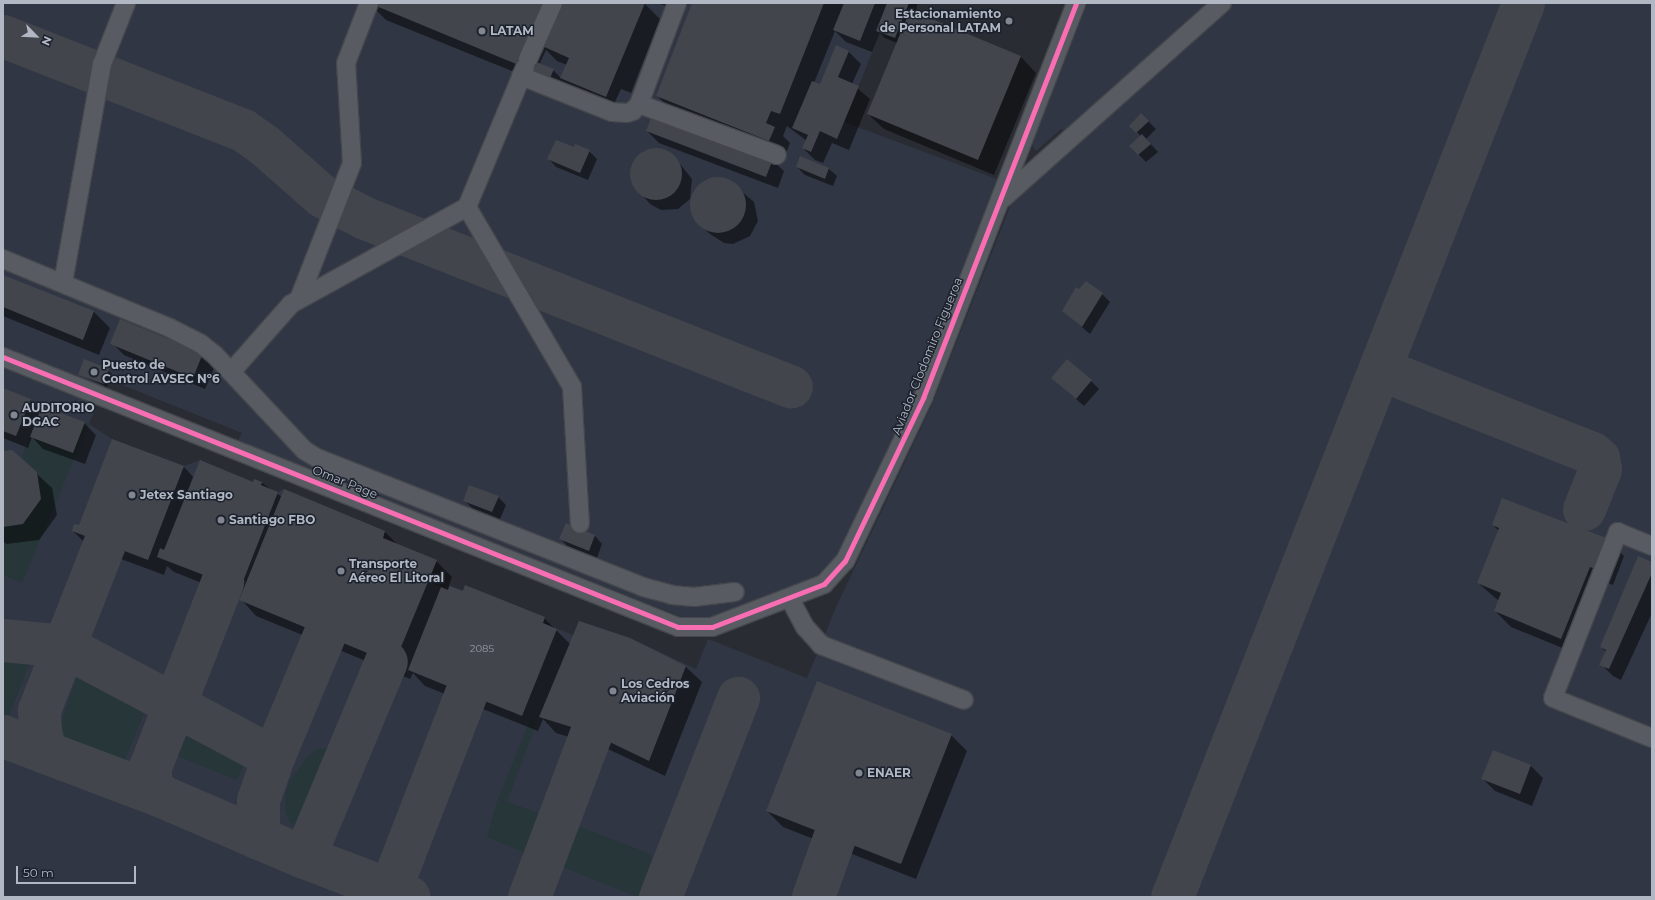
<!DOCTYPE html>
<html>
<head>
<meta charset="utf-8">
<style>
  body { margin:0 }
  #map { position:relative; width:1655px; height:900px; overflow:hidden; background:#292c33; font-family:Montserrat,sans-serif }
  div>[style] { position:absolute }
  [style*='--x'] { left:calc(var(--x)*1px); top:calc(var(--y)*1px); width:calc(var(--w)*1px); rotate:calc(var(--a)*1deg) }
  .airport>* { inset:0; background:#303643 }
  .green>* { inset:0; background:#263639 }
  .shadow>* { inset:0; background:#0007 }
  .taxiway>* { height:43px; margin:-21.5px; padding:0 21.5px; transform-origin:21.5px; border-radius:21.5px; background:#42454c }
  .building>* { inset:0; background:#42454c }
  .round { border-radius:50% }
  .roads { filter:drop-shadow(1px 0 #45474c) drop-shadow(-1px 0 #45474c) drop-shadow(0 1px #45474c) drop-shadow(0 -1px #45474c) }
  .minor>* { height:18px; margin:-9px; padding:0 9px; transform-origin:9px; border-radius:9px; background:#585b62 }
  .cycleway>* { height:5px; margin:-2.5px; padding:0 2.5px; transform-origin:2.5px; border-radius:2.5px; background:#f96db3 }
  .dots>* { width:11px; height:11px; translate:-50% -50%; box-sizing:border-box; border:2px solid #1c222d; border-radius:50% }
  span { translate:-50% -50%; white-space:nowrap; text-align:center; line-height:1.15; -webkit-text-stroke:3px #1c222d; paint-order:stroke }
  .number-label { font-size:10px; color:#969aa6 }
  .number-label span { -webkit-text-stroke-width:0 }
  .poi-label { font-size:12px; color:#b2b7c4; font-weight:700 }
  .right { translate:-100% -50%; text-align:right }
  .left { translate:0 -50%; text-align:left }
  .street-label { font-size:12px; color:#b2b7c4 }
  .frame { position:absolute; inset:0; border:4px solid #b2b7c4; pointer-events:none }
  .north { position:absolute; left:16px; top:16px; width:40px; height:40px; -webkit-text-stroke:3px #1c222d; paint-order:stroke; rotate:114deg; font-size:11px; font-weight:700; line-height:16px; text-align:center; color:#b2b7c4 }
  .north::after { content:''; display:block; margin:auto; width:14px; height:18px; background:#b2b7c4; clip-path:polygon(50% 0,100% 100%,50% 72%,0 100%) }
  .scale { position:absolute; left:16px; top:866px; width:120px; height:18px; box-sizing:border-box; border:2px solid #b2b7c4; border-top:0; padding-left:5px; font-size:12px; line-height:14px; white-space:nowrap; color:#b2b7c4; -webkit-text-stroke:3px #1c222d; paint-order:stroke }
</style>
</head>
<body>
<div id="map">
  <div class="airport">
    <div style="clip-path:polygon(3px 3px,909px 3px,880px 33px,844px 122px,997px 179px,911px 402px,840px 554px,823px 574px,711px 617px,700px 619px,682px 617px,238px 441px,242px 433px,107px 379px,89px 424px,112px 439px,184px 466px,200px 460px,253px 482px,254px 479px,262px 482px,261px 485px,278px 492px,284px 489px,385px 531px,383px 538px,437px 560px,428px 582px,448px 590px,450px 586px,462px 591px,465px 585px,545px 617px,543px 623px,573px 635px,579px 621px,630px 638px,696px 669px,708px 639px,807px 678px,837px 605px,931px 407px,1013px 199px,1075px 145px,1061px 129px,1036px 151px,1032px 145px,1087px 3px,1652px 3px,1652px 897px,3px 897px)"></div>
  </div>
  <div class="green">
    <div style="clip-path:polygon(85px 422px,89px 424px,22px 583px,3px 575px,3px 527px,23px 524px,41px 499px,37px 472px,22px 457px,30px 437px,73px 453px)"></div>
    <div style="clip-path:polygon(3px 656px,31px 659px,9px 716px,3px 714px)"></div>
    <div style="clip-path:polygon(79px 672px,146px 709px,123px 764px,59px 738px,58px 730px)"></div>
    <div style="clip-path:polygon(531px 718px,536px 724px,507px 802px,549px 817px,533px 856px,487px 837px,497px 802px)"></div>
    <div style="clip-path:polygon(189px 730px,247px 759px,237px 780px,178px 756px)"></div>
    <div style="clip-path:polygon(329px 748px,297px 829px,289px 821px,285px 809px,285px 796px,290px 780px,308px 756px,318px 749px)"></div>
    <div style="clip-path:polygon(581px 827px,650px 854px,652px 859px,638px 897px,560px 866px,575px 830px)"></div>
  </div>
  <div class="shadow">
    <div style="clip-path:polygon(evenodd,384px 3px,644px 3px,660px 19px,631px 93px,621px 89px,614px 104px,566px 93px,386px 20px,370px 4px,384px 3px,546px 50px,557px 61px,567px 65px,561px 78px,553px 70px,539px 65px,546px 50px)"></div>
    <div style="clip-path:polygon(659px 3px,672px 3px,670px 8px)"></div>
    <div style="clip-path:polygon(693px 3px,918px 3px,915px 13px,1021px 57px,1036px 73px,994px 175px,884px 129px,868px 114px,897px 43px,885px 38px,880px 33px,872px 52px,846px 42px,835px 31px,814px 83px,821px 86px,837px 47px,849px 52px,861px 64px,852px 84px,870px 99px,849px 150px,832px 143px,823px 163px,815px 160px,803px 148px,807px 141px,787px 126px,783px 136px,790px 143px,785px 156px,673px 111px,657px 96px)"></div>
    <div style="clip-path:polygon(1141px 114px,1156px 129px,1146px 139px,1158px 152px,1146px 162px,1130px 146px,1141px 136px,1130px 126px)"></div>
    <div style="clip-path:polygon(647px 131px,772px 160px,784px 171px,778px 188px,659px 143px)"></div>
    <div style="clip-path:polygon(658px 149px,665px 150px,676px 159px,692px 179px,690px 199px,678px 209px,661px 210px,650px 204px,633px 184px,631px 168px,637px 157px,644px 151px)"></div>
    <div style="clip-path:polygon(589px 151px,597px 159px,588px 180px,556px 167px,549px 159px)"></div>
    <div style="clip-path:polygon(797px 167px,829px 169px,837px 176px,833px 186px,805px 175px)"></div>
    <div style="clip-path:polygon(718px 177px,727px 179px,754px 202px,758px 221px,750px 236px,733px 244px,724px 243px,710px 234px,697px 222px,691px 205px,696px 190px,702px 183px)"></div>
    <div style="clip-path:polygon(3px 276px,94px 312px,110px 328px,99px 355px,3px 316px)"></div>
    <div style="clip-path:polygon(1102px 294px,1110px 302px,1090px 334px,1063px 311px)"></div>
    <div style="clip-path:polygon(112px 343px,203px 354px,215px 366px,205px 389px,124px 355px)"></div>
    <div style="clip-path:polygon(108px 370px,112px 374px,107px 387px,80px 375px)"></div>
    <div style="clip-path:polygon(1091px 381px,1099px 389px,1084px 406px,1060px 385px)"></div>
    <div style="clip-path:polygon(3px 389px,30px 400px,41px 411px,84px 423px,96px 435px,85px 464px,43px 449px,32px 437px,28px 448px,3px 438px)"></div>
    <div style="clip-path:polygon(12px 451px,52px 488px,57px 515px,39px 540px,6px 544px,3px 541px,3px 452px)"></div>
    <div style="clip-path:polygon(184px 467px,194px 478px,262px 483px,282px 497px,285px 491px,385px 532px,398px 545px,436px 561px,452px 577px,447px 591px,544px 618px,570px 644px,686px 667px,702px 682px,665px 776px,608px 749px,556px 733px,543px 719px,538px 731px,425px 686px,413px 673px,410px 679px,256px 616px,240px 598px,174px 572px,167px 566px,164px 575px,89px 547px,73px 531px)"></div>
    <div style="clip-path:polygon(498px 497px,506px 505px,500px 519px,472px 508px,464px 500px)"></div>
    <div style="clip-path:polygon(1493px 525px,1609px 540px,1624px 556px,1613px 585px,1605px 582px,1577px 654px,1511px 627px,1495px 611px,1499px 601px,1478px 583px,1499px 531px)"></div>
    <div style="clip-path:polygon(595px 536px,602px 544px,597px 558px,568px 547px,561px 539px)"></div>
    <div style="clip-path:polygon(1652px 563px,1652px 613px,1621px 680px,1613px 676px,1601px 664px,1606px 652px,1601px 647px)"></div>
    <div style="clip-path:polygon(951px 735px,967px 751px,916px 879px,783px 827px,767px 811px)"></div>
    <div style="clip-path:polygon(1493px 752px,1531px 766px,1543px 778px,1532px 806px,1495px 791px,1483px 779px)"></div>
  </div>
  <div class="taxiway">
    <div style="--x:3;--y:36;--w:258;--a:21.4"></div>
    <div style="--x:243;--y:130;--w:24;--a:35"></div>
    <div style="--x:263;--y:144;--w:79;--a:41.4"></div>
    <div style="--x:322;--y:196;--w:48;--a:27.1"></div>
    <div style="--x:365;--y:218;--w:458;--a:21.6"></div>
    <div style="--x:1380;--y:369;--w:228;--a:21.6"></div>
    <div style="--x:1592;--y:453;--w:8;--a:40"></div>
    <div style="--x:1598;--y:458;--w:11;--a:80"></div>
    <div style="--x:1600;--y:469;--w:43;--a:111.8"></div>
    <div style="--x:3;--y:640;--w:61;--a:5.6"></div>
    <div style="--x:64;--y:646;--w:237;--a:28"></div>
    <div style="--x:3;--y:736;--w:167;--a:20.7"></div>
    <div style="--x:159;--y:795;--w:158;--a:23.2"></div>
    <div style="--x:304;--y:857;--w:112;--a:20.9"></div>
    <div style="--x:45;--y:752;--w:23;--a:-103"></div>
    <div style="--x:40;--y:730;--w:20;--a:-93"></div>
    <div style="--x:39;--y:710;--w:178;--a:-68.6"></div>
    <div style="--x:159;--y:795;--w:15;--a:-127"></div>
    <div style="--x:150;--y:783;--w:16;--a:-90"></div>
    <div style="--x:150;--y:767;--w:199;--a:-68.7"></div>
    <div style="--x:258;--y:838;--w:38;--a:-90"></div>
    <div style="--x:258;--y:800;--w:46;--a:-70.8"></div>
    <div style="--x:273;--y:757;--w:132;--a:-67.3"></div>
    <div style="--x:304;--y:857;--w:212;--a:-67.3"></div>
    <div style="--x:390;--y:889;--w:210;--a:-68.8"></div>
    <div style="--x:529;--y:897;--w:175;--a:-69.3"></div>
    <div style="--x:660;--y:897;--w:214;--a:-68.6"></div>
    <div style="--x:813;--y:897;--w:63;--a:-70.4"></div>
    <div style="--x:1172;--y:897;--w:960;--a:-68.56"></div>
  </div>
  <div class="building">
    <div style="clip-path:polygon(369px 3px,542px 3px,521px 56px,554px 69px,550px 78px)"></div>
    <div style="clip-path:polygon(559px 3px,645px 3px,606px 97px,560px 78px,569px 58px,540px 45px)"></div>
    <div style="clip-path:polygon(692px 3px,824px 3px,780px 114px,771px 111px,766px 123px,775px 127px,769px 141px,656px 96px)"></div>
    <div style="clip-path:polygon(844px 3px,875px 3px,860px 41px,833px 30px)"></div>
    <div style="clip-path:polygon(887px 3px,909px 3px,895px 38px,876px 31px)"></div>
    <div style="clip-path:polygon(910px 10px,1021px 56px,978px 160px,867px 114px)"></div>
    <div style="clip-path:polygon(836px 45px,849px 51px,838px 77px,859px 86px,837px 139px,820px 131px,811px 152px,802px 148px,808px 135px,792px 128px,812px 81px,820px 84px)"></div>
    <div style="clip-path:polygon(653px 113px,773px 159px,766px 177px,646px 131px)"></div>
    <div style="clip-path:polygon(1141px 113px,1149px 121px,1136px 133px,1129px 126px)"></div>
    <div style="clip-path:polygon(1142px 134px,1151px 144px,1138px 155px,1129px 146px)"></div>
    <div style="clip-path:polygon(556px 140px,574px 147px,575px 144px,590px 150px,580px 173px,547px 159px)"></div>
    <div class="round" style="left:630px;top:148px;width:52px;height:52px"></div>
    <div style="clip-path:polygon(800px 156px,829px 168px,825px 179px,796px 167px)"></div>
    <div class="round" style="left:690px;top:177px;width:56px;height:56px"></div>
    <div style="clip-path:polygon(3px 275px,94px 311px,83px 340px,3px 307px)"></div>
    <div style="clip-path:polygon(1086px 281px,1103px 293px,1082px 327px,1062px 311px,1076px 287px,1079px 289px)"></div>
    <div style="clip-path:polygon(120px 319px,203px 353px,193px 378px,110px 344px)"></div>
    <div style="clip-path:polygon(84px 359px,109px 369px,104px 384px,78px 375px)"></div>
    <div style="clip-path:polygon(1067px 359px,1092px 380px,1076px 399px,1051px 378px)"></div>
    <div style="clip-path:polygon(3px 388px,31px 399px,16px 436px,3px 431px)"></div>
    <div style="clip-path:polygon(42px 406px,85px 422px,73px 453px,30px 437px)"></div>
    <div style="clip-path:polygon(112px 439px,184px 466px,148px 560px,72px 531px,74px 524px,79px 525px)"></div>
    <div style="clip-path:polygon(12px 450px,37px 472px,41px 499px,23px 524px,3px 527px,3px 451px)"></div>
    <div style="clip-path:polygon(200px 460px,253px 482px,254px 479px,262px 482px,261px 485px,278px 492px,240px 589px,157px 557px,160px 548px,164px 550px)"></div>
    <div style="clip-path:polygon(469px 485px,499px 496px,492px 512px,463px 501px)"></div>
    <div style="clip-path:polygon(284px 489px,385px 531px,383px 538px,437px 560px,394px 664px,239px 600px)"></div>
    <div style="clip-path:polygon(1502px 498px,1609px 539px,1598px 570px,1590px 567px,1561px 639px,1494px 611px,1501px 593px,1477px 583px,1499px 528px,1492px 525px)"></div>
    <div style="clip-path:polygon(566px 523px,595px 535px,589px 551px,559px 539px)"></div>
    <div style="clip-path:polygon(1638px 556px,1652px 562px,1652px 573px,1609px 669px,1599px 665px,1606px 650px,1600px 647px)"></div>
    <div style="clip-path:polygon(465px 585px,545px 617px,543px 623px,557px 629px,522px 716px,408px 670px,441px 587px,448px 590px,450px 586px,463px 591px)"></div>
    <div style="clip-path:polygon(579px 621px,630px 638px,686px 666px,649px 761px,591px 733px,539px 717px)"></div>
    <div style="clip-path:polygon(817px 681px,952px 734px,901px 864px,766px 811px)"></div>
    <div style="clip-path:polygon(1493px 750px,1531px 765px,1520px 794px,1481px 779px)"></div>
  </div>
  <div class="roads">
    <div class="minor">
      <div style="--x:677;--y:3;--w:108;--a:110.6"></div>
      <div style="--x:639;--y:104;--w:147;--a:20.3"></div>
      <div style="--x:528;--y:59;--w:61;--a:-65.9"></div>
      <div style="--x:521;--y:76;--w:98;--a:21.6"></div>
      <div style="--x:612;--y:112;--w:15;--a:4"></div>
      <div style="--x:627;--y:113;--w:6;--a:-18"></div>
      <div style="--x:633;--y:111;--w:9;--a:-49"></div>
      <div style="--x:1001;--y:200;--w:296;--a:-41.7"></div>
      <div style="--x:467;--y:207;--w:208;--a:59.7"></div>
      <div style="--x:572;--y:387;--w:137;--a:86.7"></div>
      <div style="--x:3;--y:259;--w:181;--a:22.4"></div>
      <div style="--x:170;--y:328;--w:35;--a:27"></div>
      <div style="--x:201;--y:344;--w:16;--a:38"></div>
      <div style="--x:214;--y:354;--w:132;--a:46.8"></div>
      <div style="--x:304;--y:450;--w:13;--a:32"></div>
      <div style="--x:315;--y:457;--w:353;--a:21.6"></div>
      <div style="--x:643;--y:587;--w:30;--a:15"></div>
      <div style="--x:672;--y:595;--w:22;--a:5"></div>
      <div style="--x:694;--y:597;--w:41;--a:-7"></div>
      <div style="--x:63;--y:283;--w:222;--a:-79.9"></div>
      <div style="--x:102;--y:64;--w:66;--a:-68.5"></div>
      <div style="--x:299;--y:299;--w:146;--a:-68.7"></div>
      <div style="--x:352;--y:163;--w:100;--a:-93.4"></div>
      <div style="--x:346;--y:63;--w:64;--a:-69"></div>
      <div style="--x:3;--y:357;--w:727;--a:21.8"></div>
      <div style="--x:678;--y:627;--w:34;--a:0"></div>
      <div style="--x:712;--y:627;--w:120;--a:-21"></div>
      <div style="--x:824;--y:584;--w:31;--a:-48"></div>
      <div style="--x:845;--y:561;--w:181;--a:-64.4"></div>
      <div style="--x:923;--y:398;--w:424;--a:-68.8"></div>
      <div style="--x:232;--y:371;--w:89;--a:-48.6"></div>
      <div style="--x:291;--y:304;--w:201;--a:-28.9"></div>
      <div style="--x:467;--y:207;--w:151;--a:-67.4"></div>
      <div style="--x:1652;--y:546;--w:37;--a:-158"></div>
      <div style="--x:1618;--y:532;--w:178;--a:111.4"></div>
      <div style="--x:1553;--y:698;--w:107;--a:22"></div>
      <div style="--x:790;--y:599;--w:32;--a:62"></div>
      <div style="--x:805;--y:627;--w:24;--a:48"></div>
      <div style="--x:821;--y:645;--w:153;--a:21"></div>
    </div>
  </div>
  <div class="cycleway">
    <div style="--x:3;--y:357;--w:727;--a:21.8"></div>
    <div style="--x:678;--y:627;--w:34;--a:0"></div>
    <div style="--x:712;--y:627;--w:120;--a:-21"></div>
    <div style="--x:824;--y:584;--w:31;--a:-48"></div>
    <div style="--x:845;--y:561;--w:181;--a:-64.4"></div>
    <div style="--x:923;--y:398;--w:424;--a:-68.8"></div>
  </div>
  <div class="dots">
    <div style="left:1009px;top:21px;background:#828691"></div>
    <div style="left:482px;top:31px;background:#828691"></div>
    <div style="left:94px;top:372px;background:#828691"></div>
    <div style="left:14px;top:415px;background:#828691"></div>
    <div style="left:132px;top:495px;background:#828691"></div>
    <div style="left:221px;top:520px;background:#828691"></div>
    <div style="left:341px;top:571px;background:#828691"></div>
    <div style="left:613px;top:691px;background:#828691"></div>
    <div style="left:859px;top:773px;background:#828691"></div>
  </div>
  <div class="number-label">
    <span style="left:482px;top:649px">2085</span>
  </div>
  <div class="poi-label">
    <span class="right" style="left:1001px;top:21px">Estacionamiento<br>de Personal LATAM</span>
    <span class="left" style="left:490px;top:31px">LATAM</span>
    <span class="left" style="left:102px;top:372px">Puesto de<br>Control AVSEC Nº6</span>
    <span class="left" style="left:22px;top:415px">AUDITORIO<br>DGAC</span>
    <span class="left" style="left:140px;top:495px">Jetex Santiago</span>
    <span class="left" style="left:229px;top:520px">Santiago FBO</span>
    <span class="left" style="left:349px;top:571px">Transporte<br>Aéreo El Litoral</span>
    <span class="left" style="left:621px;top:691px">Los Cedros<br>Aviación</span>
    <span class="left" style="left:867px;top:773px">ENAER</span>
  </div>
  <div class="street-label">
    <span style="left:927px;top:356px;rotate:-68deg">Aviador Clodomiro Figueroa</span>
    <span style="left:345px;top:482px;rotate:22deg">Omar Page</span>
  </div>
  <div class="frame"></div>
  <div class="north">N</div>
  <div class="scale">50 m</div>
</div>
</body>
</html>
